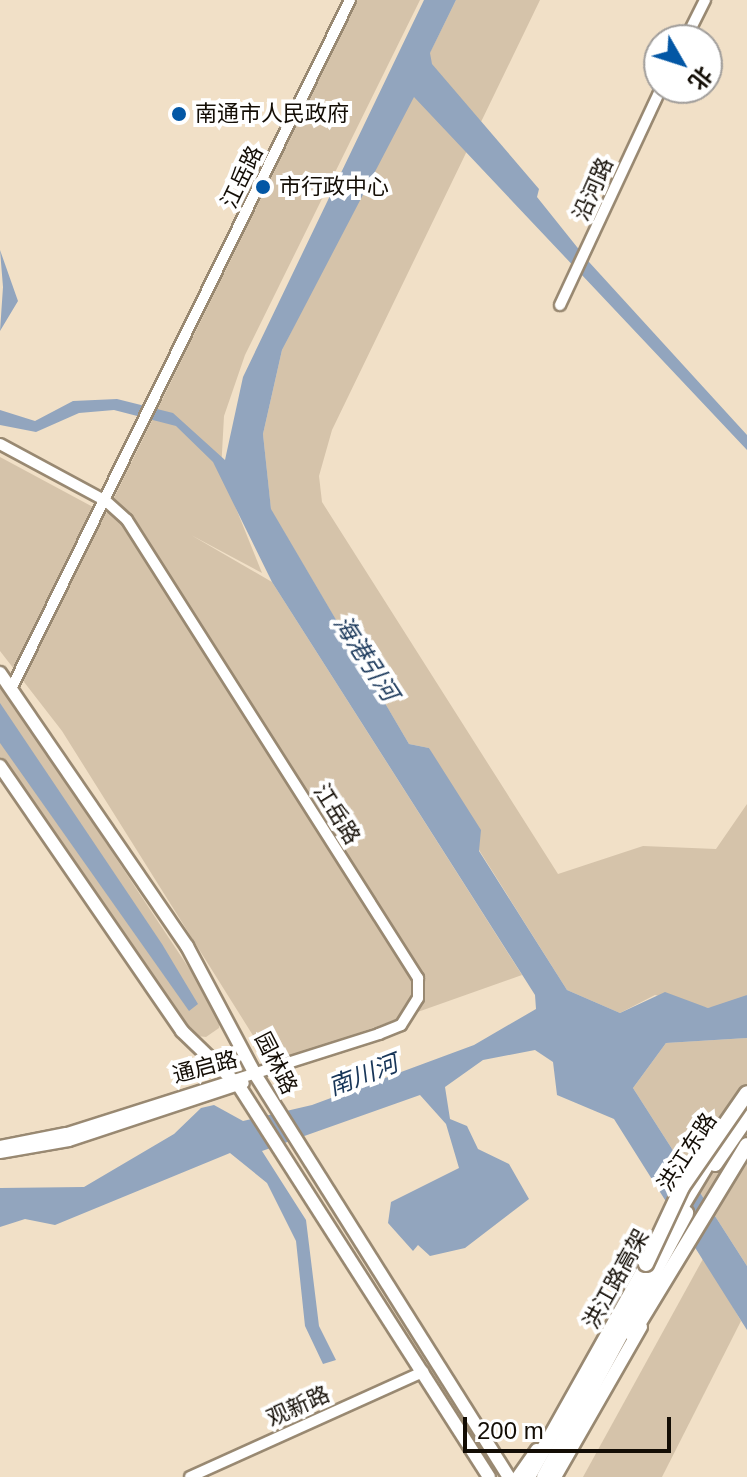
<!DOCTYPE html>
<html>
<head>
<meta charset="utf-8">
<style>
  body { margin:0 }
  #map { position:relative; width:747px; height:1477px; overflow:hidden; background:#f1e0c7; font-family:Helvetica,"Noto Sans SC",sans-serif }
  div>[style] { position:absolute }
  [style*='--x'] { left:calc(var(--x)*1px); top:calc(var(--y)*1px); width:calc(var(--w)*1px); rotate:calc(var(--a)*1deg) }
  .green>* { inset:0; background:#d5c3aa }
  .water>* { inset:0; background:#92a5be }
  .roads { filter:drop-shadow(2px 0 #998972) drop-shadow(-2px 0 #998972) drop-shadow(0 2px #998972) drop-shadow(0 -2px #998972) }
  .minor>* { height:10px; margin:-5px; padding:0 5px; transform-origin:5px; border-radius:5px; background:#fff }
  .major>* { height:12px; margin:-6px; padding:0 6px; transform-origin:6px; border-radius:6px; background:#fff }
  .highway>* { height:14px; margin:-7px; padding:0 7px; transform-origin:7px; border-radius:7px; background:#fff }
  .bridges { filter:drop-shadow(2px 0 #998972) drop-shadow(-2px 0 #998972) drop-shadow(0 2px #998972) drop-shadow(0 -2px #998972) }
  .highway-bridge>* { height:14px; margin:-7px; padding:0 7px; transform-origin:7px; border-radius:7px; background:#fff }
  .dots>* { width:22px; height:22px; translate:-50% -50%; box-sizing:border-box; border:4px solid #fff; border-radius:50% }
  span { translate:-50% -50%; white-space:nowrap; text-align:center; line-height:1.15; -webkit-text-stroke:8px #fff; paint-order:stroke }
  .poi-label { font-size:22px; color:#130d05 }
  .left { translate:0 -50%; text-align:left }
  .street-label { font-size:22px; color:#130d05 }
  .water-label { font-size:24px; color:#183659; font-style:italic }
  .north { position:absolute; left:643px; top:24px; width:80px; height:80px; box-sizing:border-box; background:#fff; border:2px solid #a19e9b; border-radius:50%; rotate:129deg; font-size:22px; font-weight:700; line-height:32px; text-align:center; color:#130d05 }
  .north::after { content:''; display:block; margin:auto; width:28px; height:36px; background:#0357a5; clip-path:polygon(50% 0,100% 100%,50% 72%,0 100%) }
  .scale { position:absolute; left:463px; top:1417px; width:208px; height:36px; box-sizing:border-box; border:4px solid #130d05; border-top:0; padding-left:10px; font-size:24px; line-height:28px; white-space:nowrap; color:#130d05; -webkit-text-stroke:6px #fff; paint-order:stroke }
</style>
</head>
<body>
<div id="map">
  <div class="green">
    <div style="clip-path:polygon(358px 0,420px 0,245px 355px,224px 416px,221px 471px,262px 573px,191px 535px,272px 582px,522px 975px,285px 1059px,264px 1053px,62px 731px,0 651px,0 457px,106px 514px)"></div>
    <div style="clip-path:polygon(456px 0,540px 0,332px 430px,319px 476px,322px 502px,558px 874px,643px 846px,716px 849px,747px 804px,747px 995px,739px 1002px,708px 1008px,655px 995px,620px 1013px,567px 990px,479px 850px,429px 748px,409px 744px,271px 510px,263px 434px,282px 350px)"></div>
    <div style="clip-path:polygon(0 683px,220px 1015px,219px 1028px,206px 1037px,197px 1036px,105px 918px,0 759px)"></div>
    <div style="clip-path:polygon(747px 1038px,747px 1266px,633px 1088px,666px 1043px)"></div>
    <div style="clip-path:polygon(704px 1257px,741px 1321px,662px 1477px,583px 1477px)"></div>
  </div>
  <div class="water">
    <div style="clip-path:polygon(424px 0,456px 0,430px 53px,432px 64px,539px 189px,537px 197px,589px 262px,747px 435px,747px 450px,414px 97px,282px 350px,263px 434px,271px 509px,409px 744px,429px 748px,481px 830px,479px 851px,567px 990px,620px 1013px,665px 992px,708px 1008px,747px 995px,747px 1038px,666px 1043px,633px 1088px,747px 1266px,747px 1330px,614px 1119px,557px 1095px,553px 1062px,535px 1050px,483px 1060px,445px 1087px,450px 1119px,467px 1126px,478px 1149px,509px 1164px,529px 1199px,465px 1248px,430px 1256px,418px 1245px,413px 1251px,388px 1223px,391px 1202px,459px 1168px,446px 1124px,420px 1095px,262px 1151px,306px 1220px,319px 1326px,336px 1360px,323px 1364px,305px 1326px,296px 1241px,267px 1183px,230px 1153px,55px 1225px,25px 1219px,0 1227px,0 1188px,84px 1187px,174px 1134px,201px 1108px,214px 1105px,243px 1121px,312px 1105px,474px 1045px,536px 1009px,535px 995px,272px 582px,213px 462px,176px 426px,114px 410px,79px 413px,36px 432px,0 425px,0 410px,35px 421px,73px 401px,117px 399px,173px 413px,225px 460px,243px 377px)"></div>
    <div style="clip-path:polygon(0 250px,18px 301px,0 331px,3px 287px)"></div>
    <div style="clip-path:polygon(0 703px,162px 944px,198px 1004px,189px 1011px,0 743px)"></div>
  </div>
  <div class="roads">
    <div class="minor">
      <div style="--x:685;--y:40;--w:45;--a:-63.4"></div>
      <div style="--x:560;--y:305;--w:239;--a:-65"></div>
      <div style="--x:0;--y:444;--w:120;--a:28.3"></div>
      <div style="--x:106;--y:501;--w:28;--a:42"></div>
      <div style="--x:127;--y:520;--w:543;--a:57.57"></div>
      <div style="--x:418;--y:978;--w:20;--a:90"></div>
      <div style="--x:418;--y:998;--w:32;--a:122"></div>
      <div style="--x:401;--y:1025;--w:24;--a:158"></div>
      <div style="--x:379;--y:1034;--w:328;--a:162.4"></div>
      <div style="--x:66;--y:1133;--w:67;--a:168.9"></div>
      <div style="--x:12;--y:687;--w:766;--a:-63.8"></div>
      <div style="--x:0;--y:1153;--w:70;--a:-9.9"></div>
      <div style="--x:69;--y:1141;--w:184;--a:-18.3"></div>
      <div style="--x:190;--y:1477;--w:256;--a:-24.3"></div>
    </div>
    <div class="major">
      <div style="--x:0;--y:673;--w:331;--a:55.6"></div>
      <div style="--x:187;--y:946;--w:145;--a:62"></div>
      <div style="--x:255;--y:1074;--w:476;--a:57.8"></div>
      <div style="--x:0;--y:766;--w:321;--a:55.5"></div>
      <div style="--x:182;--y:1031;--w:79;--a:44"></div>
      <div style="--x:239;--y:1086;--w:464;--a:57.4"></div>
      <div style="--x:518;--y:1477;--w:33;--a:-55"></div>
      <div style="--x:555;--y:1477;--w:173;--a:-60.2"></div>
    </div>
    <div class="highway">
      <div style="--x:731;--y:1127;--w:26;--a:-53"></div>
      <div style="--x:715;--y:1164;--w:51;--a:-55.4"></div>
      <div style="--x:674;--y:1219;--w:79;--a:-58.9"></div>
      <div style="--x:632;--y:1334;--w:221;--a:-58.7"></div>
      <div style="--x:528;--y:1477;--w:256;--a:-60.7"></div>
      <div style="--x:544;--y:1477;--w:300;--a:-61.7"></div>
    </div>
  </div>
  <div class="bridges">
    <div class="highway-bridge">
      <div style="--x:646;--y:1264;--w:85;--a:-64.9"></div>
      <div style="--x:682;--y:1187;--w:114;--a:-55.3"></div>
    </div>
  </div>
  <div class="dots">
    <div style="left:179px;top:114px;background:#0357a5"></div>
    <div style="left:263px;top:187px;background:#0357a5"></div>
  </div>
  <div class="poi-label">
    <span class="left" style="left:195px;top:114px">南通市人民政府</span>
    <span class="left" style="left:279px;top:187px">市行政中心</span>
  </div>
  <div class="street-label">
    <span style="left:242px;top:177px;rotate:-64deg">江岳路</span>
    <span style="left:593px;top:189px;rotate:-66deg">沿河路</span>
    <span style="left:337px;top:814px;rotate:58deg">江岳路</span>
    <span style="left:276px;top:1063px;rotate:63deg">园林路</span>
    <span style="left:205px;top:1067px;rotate:-15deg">通启路</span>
    <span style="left:687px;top:1152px;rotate:-57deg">洪江东路</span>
    <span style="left:616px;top:1279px;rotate:-61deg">洪江路高架</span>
    <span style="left:298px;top:1406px;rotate:-24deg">观新路</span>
  </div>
  <div class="water-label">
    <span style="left:366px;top:658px;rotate:57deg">海港引河</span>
    <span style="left:363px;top:1075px;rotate:-21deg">南川河</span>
  </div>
  <div class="north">北</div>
  <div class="scale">200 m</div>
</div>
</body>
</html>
